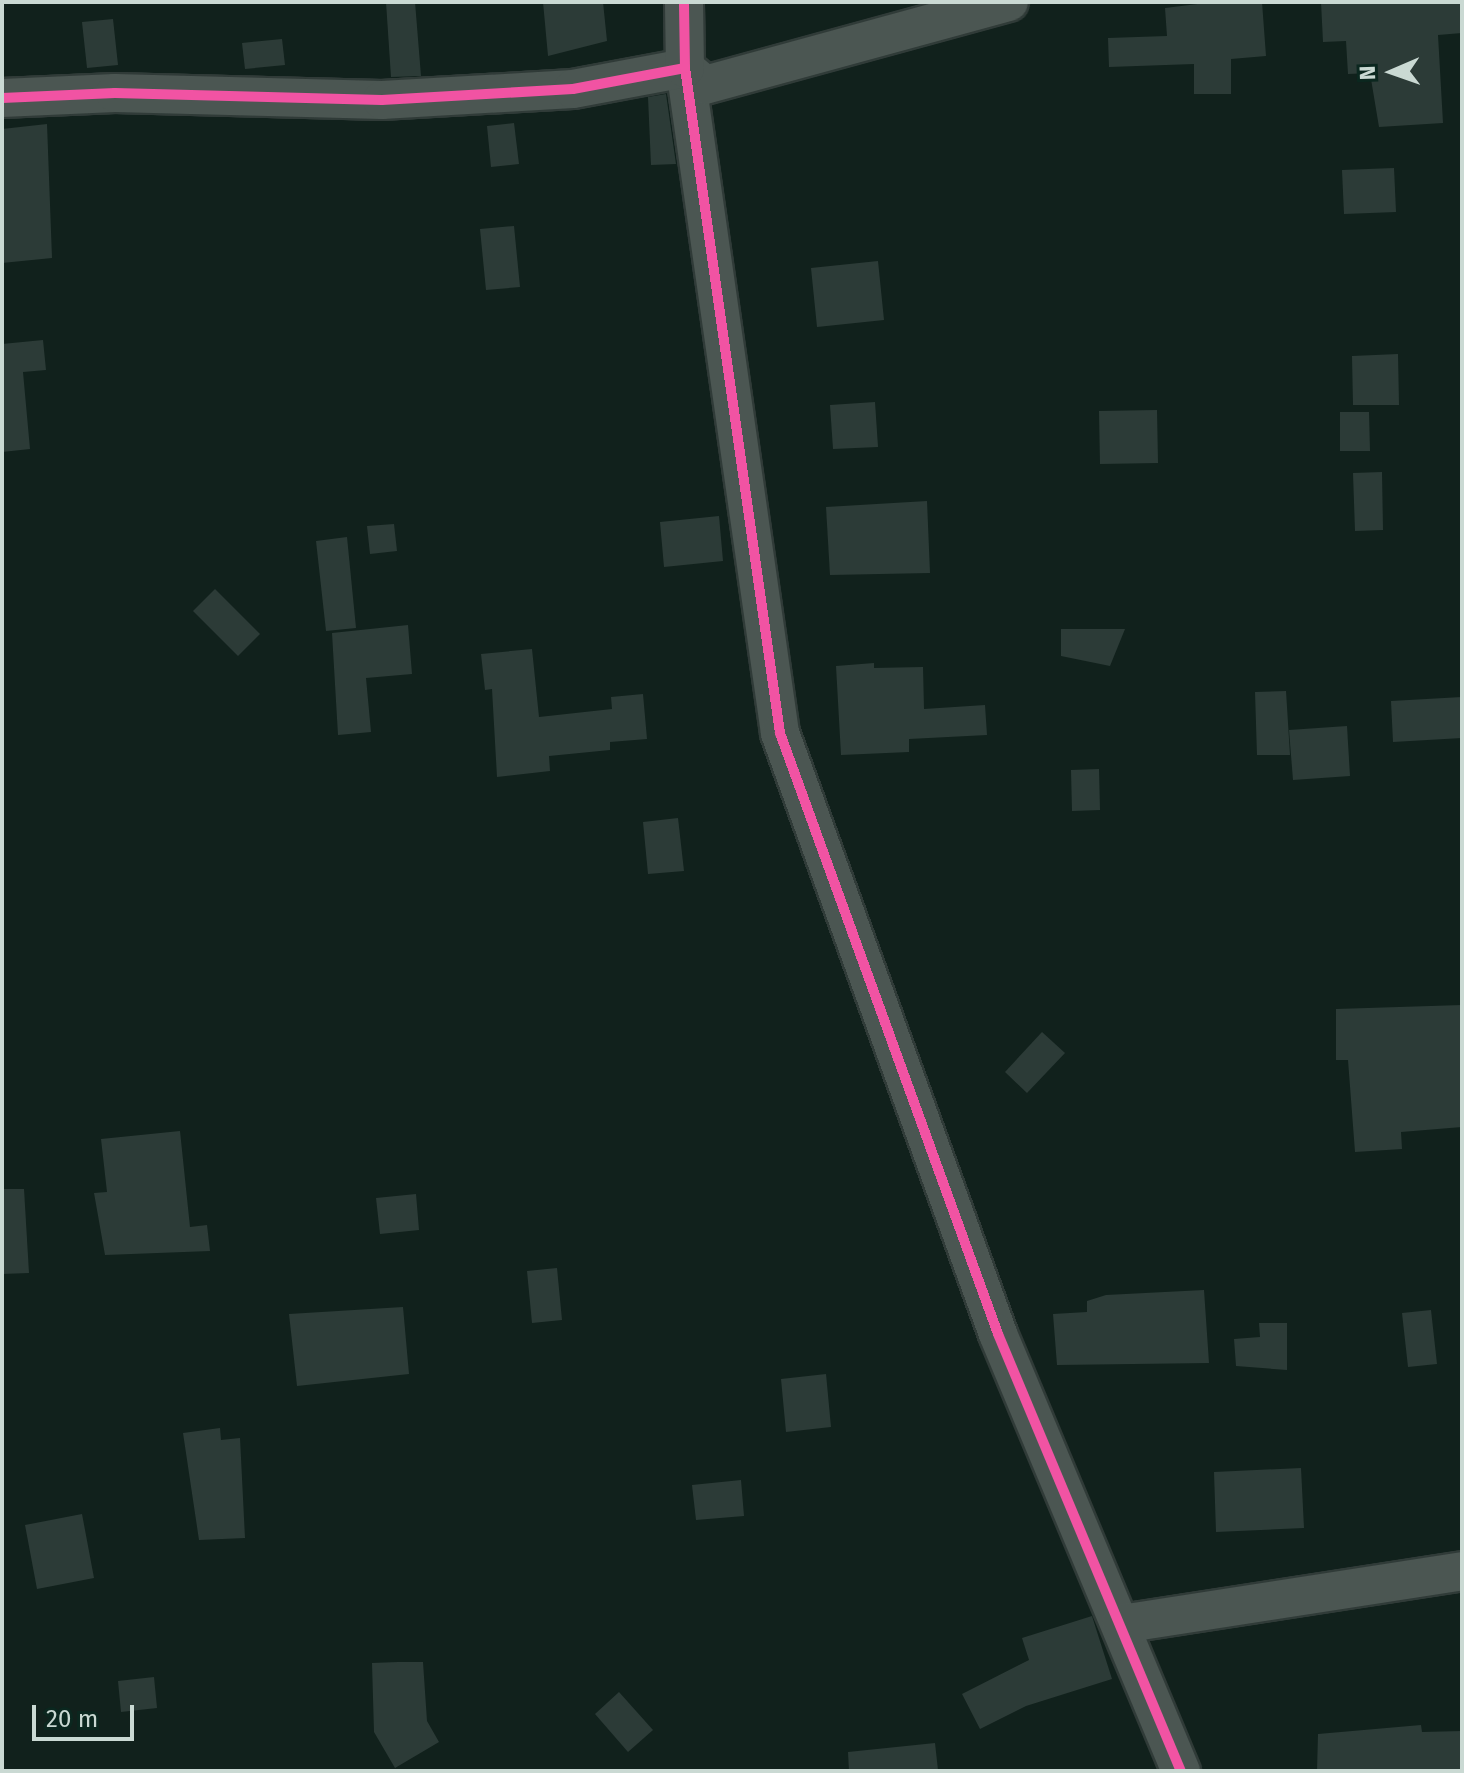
<!DOCTYPE html>
<html>
<head>
<meta charset="utf-8">
<style>
  body { margin:0 }
  #map { position:relative; width:1464px; height:1773px; overflow:hidden; background:#11211c; font-family:"Fira Sans",sans-serif }
  div>[style] { position:absolute }
  [style*='--x'] { left:calc(var(--x)*1px); top:calc(var(--y)*1px); width:calc(var(--w)*1px); rotate:calc(var(--a)*1deg) }
  .building>* { inset:0; background:#2c3b37 }
  .roads { filter:drop-shadow(2px 0 #303b38) drop-shadow(-2px 0 #303b38) drop-shadow(0 2px #303b38) drop-shadow(0 -2px #303b38) }
  .minor>* { height:38px; margin:-19px; padding:0 19px; transform-origin:19px; border-radius:19px; background:#4b5652 }
  .cycleway>* { height:10px; margin:-5px; padding:0 5px; transform-origin:5px; border-radius:5px; background:#f153a3 }
  span { translate:-50% -50%; white-space:nowrap; text-align:center; line-height:1.15; -webkit-text-stroke:8px #0b271f; paint-order:stroke }
  .frame { position:absolute; inset:0; border:4px solid #cad9d3; pointer-events:none }
  .north { position:absolute; left:1352px; top:32px; width:80px; height:80px; -webkit-text-stroke:6px #0b271f; paint-order:stroke; rotate:268deg; font-size:22px; font-weight:700; line-height:32px; text-align:center; color:#cad9d3 }
  .north::after { content:''; display:block; margin:auto; width:28px; height:36px; background:#cad9d3; clip-path:polygon(50% 0,100% 100%,50% 72%,0 100%) }
  .scale { position:absolute; left:32px; top:1705px; width:102px; height:36px; box-sizing:border-box; border:4px solid #cad9d3; border-top:0; padding-left:10px; font-size:24px; line-height:28px; white-space:nowrap; color:#cad9d3; -webkit-text-stroke:6px #0b271f; paint-order:stroke }
</style>
</head>
<body>
<div id="map">
  <div class="building">
    <div style="clip-path:polygon(386px 2px,415px 2px,421px 76px,391px 77px)"></div>
    <div style="clip-path:polygon(543px 2px,603px 2px,607px 41px,548px 56px)"></div>
    <div style="clip-path:polygon(1214px 2px,1262px 2px,1266px 56px,1231px 59px,1231px 94px,1194px 94px,1194px 64px,1109px 67px,1108px 38px,1167px 36px,1165px 8px)"></div>
    <div style="clip-path:polygon(1321px 2px,1462px 2px,1462px 33px,1438px 35px,1443px 123px,1379px 127px,1370px 73px,1348px 74px,1346px 41px,1323px 42px)"></div>
    <div style="clip-path:polygon(113px 19px,118px 65px,87px 68px,82px 22px)"></div>
    <div style="clip-path:polygon(282px 39px,285px 65px,245px 69px,242px 43px)"></div>
    <div style="clip-path:polygon(666px 94px,676px 164px,651px 165px,648px 97px)"></div>
    <div style="clip-path:polygon(514px 123px,519px 164px,491px 167px,487px 126px)"></div>
    <div style="clip-path:polygon(47px 124px,52px 258px,2px 263px,2px 129px)"></div>
    <div style="clip-path:polygon(1394px 168px,1396px 212px,1344px 214px,1342px 170px)"></div>
    <div style="clip-path:polygon(514px 226px,520px 287px,486px 290px,480px 229px)"></div>
    <div style="clip-path:polygon(878px 261px,884px 320px,817px 327px,811px 268px)"></div>
    <div style="clip-path:polygon(43px 340px,46px 370px,23px 372px,30px 449px,2px 452px,2px 344px)"></div>
    <div style="clip-path:polygon(1398px 354px,1399px 405px,1353px 405px,1352px 356px)"></div>
    <div style="clip-path:polygon(875px 402px,878px 447px,833px 449px,830px 405px)"></div>
    <div style="clip-path:polygon(1157px 410px,1158px 463px,1100px 464px,1099px 411px)"></div>
    <div style="clip-path:polygon(1340px 412px,1369px 412px,1370px 451px,1340px 451px)"></div>
    <div style="clip-path:polygon(1382px 472px,1383px 530px,1355px 531px,1353px 473px)"></div>
    <div style="clip-path:polygon(927px 501px,930px 573px,830px 575px,826px 507px)"></div>
    <div style="clip-path:polygon(719px 516px,723px 561px,664px 567px,660px 522px)"></div>
    <div style="clip-path:polygon(394px 524px,397px 551px,370px 554px,367px 526px)"></div>
    <div style="clip-path:polygon(347px 537px,356px 628px,326px 631px,316px 541px)"></div>
    <div style="clip-path:polygon(215px 589px,260px 634px,238px 656px,193px 611px)"></div>
    <div style="clip-path:polygon(408px 625px,412px 674px,366px 678px,371px 732px,338px 735px,332px 633px)"></div>
    <div style="clip-path:polygon(1061px 629px,1125px 629px,1110px 666px,1061px 656px)"></div>
    <div style="clip-path:polygon(532px 649px,539px 717px,612px 709px,611px 697px,643px 694px,647px 739px,610px 742px,610px 750px,549px 756px,550px 771px,497px 777px,492px 689px,485px 690px,481px 654px)"></div>
    <div style="clip-path:polygon(874px 663px,874px 668px,923px 667px,924px 709px,985px 705px,987px 735px,909px 739px,909px 752px,841px 755px,836px 666px)"></div>
    <div style="clip-path:polygon(1286px 691px,1290px 755px,1257px 755px,1255px 692px)"></div>
    <div style="clip-path:polygon(1462px 697px,1462px 738px,1393px 742px,1391px 701px)"></div>
    <div style="clip-path:polygon(1347px 726px,1350px 776px,1293px 780px,1289px 730px)"></div>
    <div style="clip-path:polygon(1099px 769px,1100px 810px,1072px 811px,1071px 770px)"></div>
    <div style="clip-path:polygon(678px 818px,684px 871px,648px 874px,643px 822px)"></div>
    <div style="clip-path:polygon(1462px 1005px,1462px 1127px,1401px 1132px,1402px 1149px,1355px 1152px,1348px 1060px,1336px 1060px,1336px 1009px)"></div>
    <div style="clip-path:polygon(1042px 1032px,1065px 1053px,1027px 1093px,1005px 1072px)"></div>
    <div style="clip-path:polygon(180px 1131px,190px 1227px,207px 1225px,210px 1251px,105px 1255px,94px 1193px,107px 1192px,101px 1139px)"></div>
    <div style="clip-path:polygon(2px 1189px,24px 1189px,29px 1273px,2px 1274px)"></div>
    <div style="clip-path:polygon(416px 1194px,419px 1230px,380px 1234px,376px 1198px)"></div>
    <div style="clip-path:polygon(557px 1268px,562px 1320px,532px 1323px,527px 1271px)"></div>
    <div style="clip-path:polygon(1204px 1290px,1209px 1363px,1057px 1365px,1053px 1314px,1087px 1312px,1087px 1301px,1106px 1295px)"></div>
    <div style="clip-path:polygon(403px 1307px,409px 1374px,297px 1386px,289px 1314px)"></div>
    <div style="clip-path:polygon(1431px 1310px,1437px 1364px,1408px 1367px,1402px 1313px)"></div>
    <div style="clip-path:polygon(1259px 1323px,1287px 1323px,1287px 1370px,1236px 1366px,1234px 1339px,1260px 1337px)"></div>
    <div style="clip-path:polygon(826px 1374px,831px 1427px,786px 1432px,781px 1379px)"></div>
    <div style="clip-path:polygon(220px 1428px,221px 1440px,240px 1438px,245px 1538px,199px 1540px,183px 1433px)"></div>
    <div style="clip-path:polygon(1301px 1468px,1304px 1528px,1216px 1532px,1214px 1472px)"></div>
    <div style="clip-path:polygon(741px 1480px,744px 1516px,696px 1520px,692px 1485px)"></div>
    <div style="clip-path:polygon(82px 1514px,94px 1578px,37px 1589px,25px 1525px)"></div>
    <div style="clip-path:polygon(1092px 1616px,1112px 1679px,1026px 1706px,980px 1729px,962px 1694px,1029px 1660px,1022px 1638px)"></div>
    <div style="clip-path:polygon(398px 1662px,423px 1662px,427px 1721px,439px 1742px,395px 1768px,374px 1732px,372px 1663px)"></div>
    <div style="clip-path:polygon(154px 1677px,157px 1708px,121px 1712px,118px 1681px)"></div>
    <div style="clip-path:polygon(619px 1692px,653px 1730px,628px 1752px,595px 1714px)"></div>
    <div style="clip-path:polygon(1421px 1725px,1422px 1732px,1462px 1731px,1462px 1771px,1317px 1771px,1318px 1734px)"></div>
    <div style="clip-path:polygon(935px 1743px,938px 1770px,849px 1771px,848px 1752px)"></div>
  </div>
  <div class="roads">
    <div class="minor">
      <div style="--x:685;--y:68;--w:672;--a:81.87"></div>
      <div style="--x:780;--y:733;--w:639;--a:70.06"></div>
      <div style="--x:998;--y:1334;--w:474;--a:67.3"></div>
      <div style="--x:685;--y:68;--w:26;--a:40"></div>
      <div style="--x:705;--y:85;--w:315;--a:-15.3"></div>
      <div style="--x:2;--y:98;--w:113;--a:-2.5"></div>
      <div style="--x:115;--y:93;--w:267;--a:1.5"></div>
      <div style="--x:382;--y:100;--w:191;--a:-3.3"></div>
      <div style="--x:573;--y:89;--w:114;--a:-10.6"></div>
      <div style="--x:685;--y:68;--w:66;--a:-90.9"></div>
      <div style="--x:1121;--y:1624;--w:345;--a:-8.8"></div>
    </div>
  </div>
  <div class="cycleway">
    <div style="--x:685;--y:68;--w:672;--a:81.87"></div>
    <div style="--x:780;--y:733;--w:639;--a:70.06"></div>
    <div style="--x:998;--y:1334;--w:474;--a:67.3"></div>
    <div style="--x:2;--y:98;--w:113;--a:-2.5"></div>
    <div style="--x:115;--y:93;--w:267;--a:1.5"></div>
    <div style="--x:382;--y:100;--w:191;--a:-3.3"></div>
    <div style="--x:573;--y:89;--w:114;--a:-10.6"></div>
    <div style="--x:685;--y:68;--w:66;--a:-90.9"></div>
  </div>
  <div class="frame"></div>
  <div class="north">N</div>
  <div class="scale">20 m</div>
</div>
</body>
</html>
